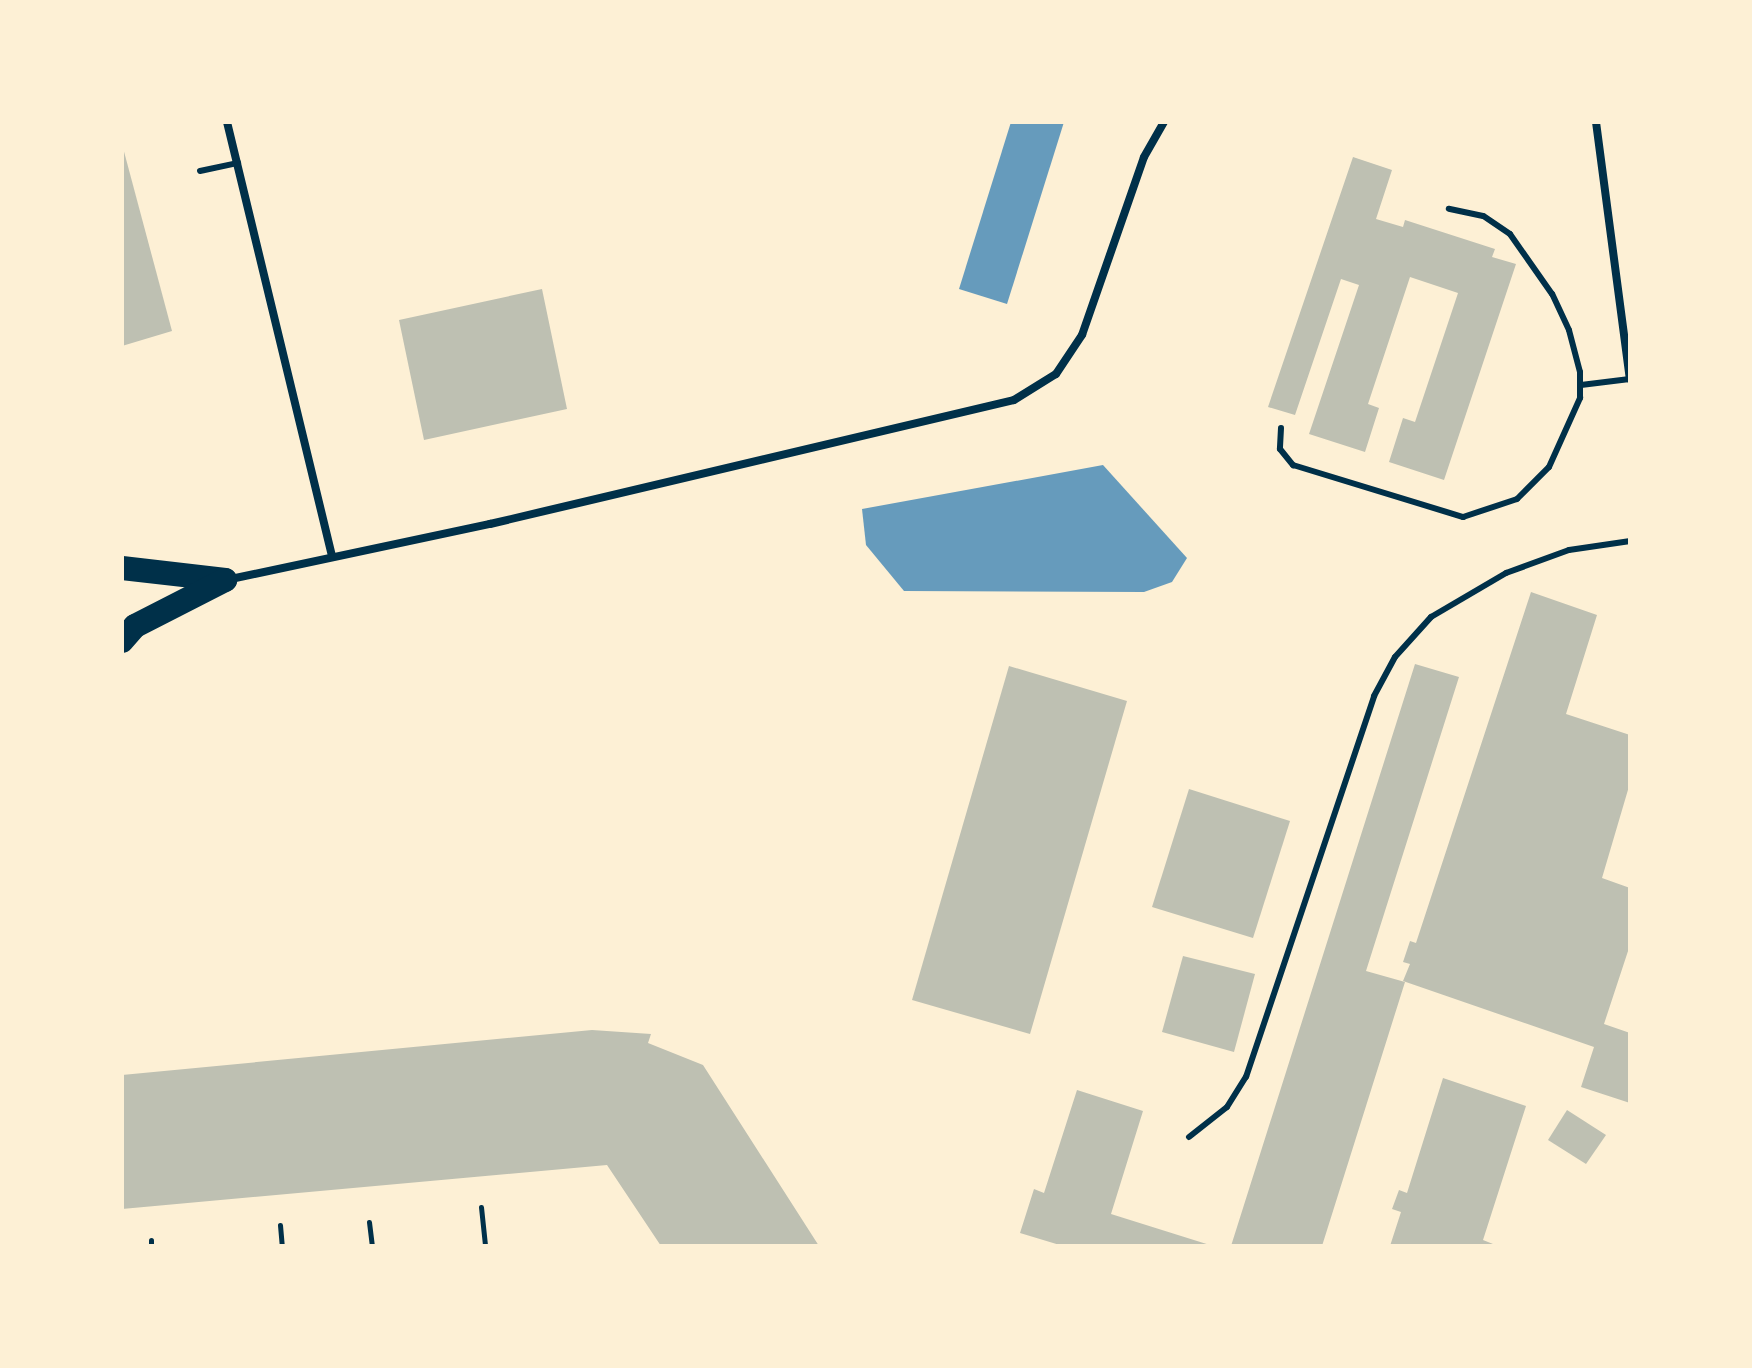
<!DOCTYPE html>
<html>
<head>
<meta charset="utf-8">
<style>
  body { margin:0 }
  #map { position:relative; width:1752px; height:1368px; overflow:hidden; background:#fdf0d5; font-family:"PT Sans Narrow",sans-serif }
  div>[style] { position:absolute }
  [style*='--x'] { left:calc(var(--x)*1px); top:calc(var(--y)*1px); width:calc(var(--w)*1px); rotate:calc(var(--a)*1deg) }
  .water>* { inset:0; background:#669bbc }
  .building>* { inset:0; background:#bec0b2 }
  .path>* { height:5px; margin:-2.5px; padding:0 2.5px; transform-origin:2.5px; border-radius:2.5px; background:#003049 }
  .service>* { height:6px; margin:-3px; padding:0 3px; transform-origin:3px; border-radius:3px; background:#003049 }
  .minor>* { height:8px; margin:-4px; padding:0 4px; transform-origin:4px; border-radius:4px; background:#003049 }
  .motorway>* { height:24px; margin:-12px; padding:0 12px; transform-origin:12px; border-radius:12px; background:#003049 }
  span { translate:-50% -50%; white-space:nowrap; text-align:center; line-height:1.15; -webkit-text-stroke:6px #fdf0d5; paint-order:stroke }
  .frame { position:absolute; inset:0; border:124px solid #fdf0d5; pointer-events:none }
</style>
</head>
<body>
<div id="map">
  <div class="water">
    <div style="clip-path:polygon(1011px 122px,1064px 122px,1007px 304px,959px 289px)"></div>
    <div style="clip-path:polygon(1103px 465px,1187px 558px,1172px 582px,1144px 592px,904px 591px,866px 545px,862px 509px)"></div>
  </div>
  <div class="building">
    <div style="clip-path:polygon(122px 144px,172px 331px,122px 346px)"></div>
    <div style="clip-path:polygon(1353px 157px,1392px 170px,1376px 219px,1403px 227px,1405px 220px,1495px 249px,1492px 257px,1516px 264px,1444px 480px,1389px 462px,1403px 418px,1415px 422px,1458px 293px,1410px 277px,1368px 404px,1379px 408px,1365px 452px,1309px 434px,1359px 285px,1341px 279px,1295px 415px,1268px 407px)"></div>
    <div style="clip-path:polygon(542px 289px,567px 409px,424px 440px,399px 320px)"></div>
    <div style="clip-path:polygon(1531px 592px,1597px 615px,1566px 714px,1630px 735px,1630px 783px,1602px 878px,1630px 888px,1630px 945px,1604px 1024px,1630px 1033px,1630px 1103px,1581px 1087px,1594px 1047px,1403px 981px,1410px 964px,1403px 962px,1410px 941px,1416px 943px)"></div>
    <div style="clip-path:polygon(1415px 664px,1459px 677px,1366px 971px,1405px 982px,1322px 1246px,1231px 1246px)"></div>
    <div style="clip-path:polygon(1009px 666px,1127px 701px,1030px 1034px,912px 1000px)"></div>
    <div style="clip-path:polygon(1189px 789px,1290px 821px,1253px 938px,1152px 907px)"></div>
    <div style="clip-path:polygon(1183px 956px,1255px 974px,1234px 1052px,1162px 1032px)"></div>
    <div style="clip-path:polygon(592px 1030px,651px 1034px,648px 1043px,703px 1065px,819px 1246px,661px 1246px,607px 1165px,122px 1209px,122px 1075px)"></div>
    <div style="clip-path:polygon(1443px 1078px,1526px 1106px,1483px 1240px,1498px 1246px,1390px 1246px,1401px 1212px,1392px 1209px,1399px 1190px,1407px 1193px)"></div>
    <div style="clip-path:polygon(1077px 1090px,1143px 1111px,1111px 1214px,1213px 1246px,1063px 1246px,1020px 1233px,1034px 1189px,1044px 1193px)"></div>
    <div style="clip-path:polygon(1567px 1110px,1606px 1135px,1586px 1164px,1548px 1140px)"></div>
  </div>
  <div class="path">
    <div style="--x:481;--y:1207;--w:39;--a:84"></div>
    <div style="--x:369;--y:1222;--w:24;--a:83"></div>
    <div style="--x:280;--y:1225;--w:21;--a:85"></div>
    <div style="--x:151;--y:1240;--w:6;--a:90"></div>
  </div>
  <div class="service">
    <div style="--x:200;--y:171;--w:39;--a:-12"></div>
    <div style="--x:1581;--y:385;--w:49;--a:-7"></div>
    <div style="--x:1281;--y:428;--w:21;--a:93"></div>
    <div style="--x:1280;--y:449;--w:21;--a:51"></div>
    <div style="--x:1293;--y:465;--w:178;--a:17"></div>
    <div style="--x:1463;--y:517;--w:57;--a:-18.4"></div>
    <div style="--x:1517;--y:499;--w:45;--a:-45"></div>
    <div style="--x:1549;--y:467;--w:76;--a:-65.8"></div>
    <div style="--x:1580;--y:398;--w:26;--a:-90"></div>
    <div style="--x:1580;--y:372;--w:43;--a:-104.7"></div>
    <div style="--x:1569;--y:330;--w:40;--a:-115"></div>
    <div style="--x:1552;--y:294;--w:73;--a:-125"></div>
    <div style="--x:1510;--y:234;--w:32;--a:-146"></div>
    <div style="--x:1483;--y:216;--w:35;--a:-168"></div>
    <div style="--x:1189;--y:1137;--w:48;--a:-38.3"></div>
    <div style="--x:1227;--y:1107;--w:36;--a:-58"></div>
    <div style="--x:1246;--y:1077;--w:402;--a:-71.4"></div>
    <div style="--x:1374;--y:696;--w:44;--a:-61.7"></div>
    <div style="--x:1395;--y:657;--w:54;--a:-48"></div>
    <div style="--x:1431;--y:617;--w:87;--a:-30.4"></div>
    <div style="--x:1506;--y:573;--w:67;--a:-20.1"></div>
    <div style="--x:1569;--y:550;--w:62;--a:-8.4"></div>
  </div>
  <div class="minor">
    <div style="--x:227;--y:122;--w:446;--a:76.4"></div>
    <div style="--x:1596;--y:122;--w:259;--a:82.5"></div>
    <div style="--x:226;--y:580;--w:270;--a:-12"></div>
    <div style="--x:490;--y:524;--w:538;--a:-13.31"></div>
    <div style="--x:1014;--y:400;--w:49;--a:-31.8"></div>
    <div style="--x:1056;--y:374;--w:47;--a:-56.3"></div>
    <div style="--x:1082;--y:335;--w:188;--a:-70.8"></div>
    <div style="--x:1144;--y:157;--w:40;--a:-60.3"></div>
  </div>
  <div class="motorway">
    <div style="--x:122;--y:568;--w:104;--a:6.6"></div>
    <div style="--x:122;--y:641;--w:20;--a:-49"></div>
    <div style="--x:135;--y:626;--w:101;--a:-27.1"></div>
  </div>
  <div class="frame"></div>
</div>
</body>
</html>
